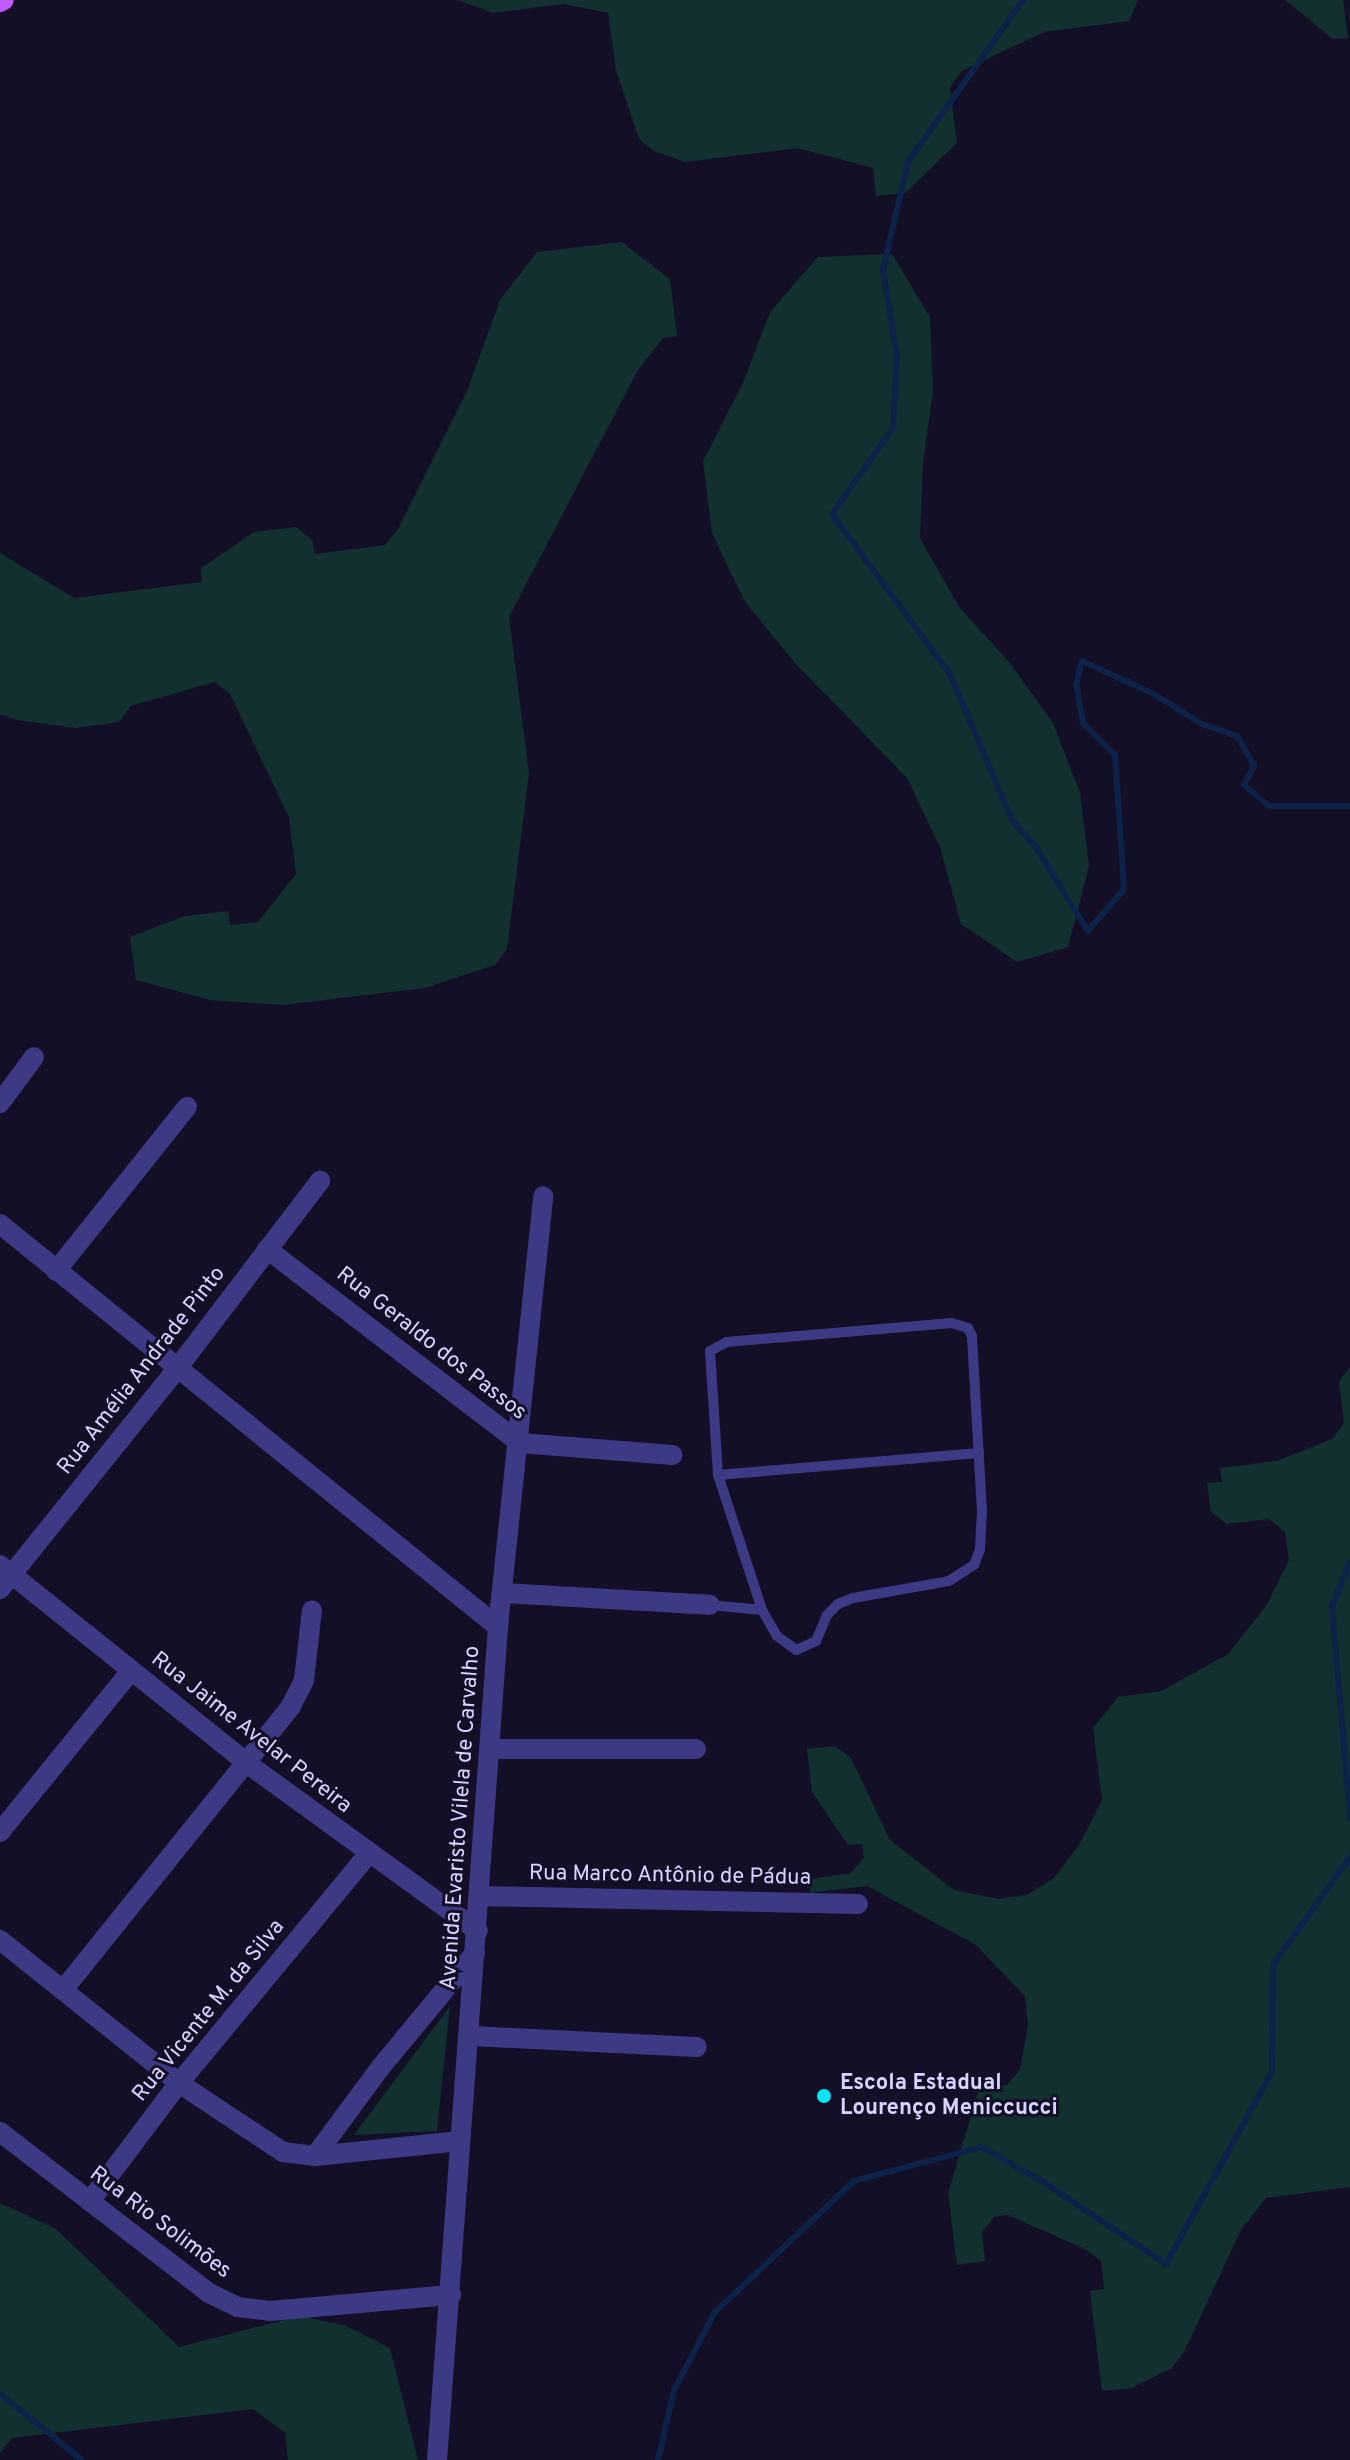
<!DOCTYPE html>
<html>
<head>
<meta charset="utf-8">
<style>
  body { margin:0 }
  #map { position:relative; width:1350px; height:2460px; overflow:hidden; background:#130f26; font-family:Overpass,sans-serif }
  div>[style] { position:absolute }
  [style*='--x'] { left:calc(var(--x)*1px); top:calc(var(--y)*1px); width:calc(var(--w)*1px); rotate:calc(var(--a)*1deg) }
  .green>* { inset:0; background:#12302f }
  .stream>* { height:6px; margin:-3px; padding:0 3px; transform-origin:3px; border-radius:3px; background:#0c2248 }
  .lane>* { height:10px; margin:-5px; padding:0 5px; transform-origin:5px; border-radius:5px; background:#3d3a85 }
  .street>* { height:20px; margin:-10px; padding:0 10px; transform-origin:10px; border-radius:10px; background:#3d3a85 }
  .primary>* { height:20px; margin:-10px; padding:0 10px; transform-origin:10px; border-radius:10px; background:#c25bff }
  .dots>* { width:22px; height:22px; translate:-50% -50%; box-sizing:border-box; border:4px solid #130f26; border-radius:50% }
  span { translate:-50% -50%; white-space:nowrap; text-align:center; line-height:1.15; -webkit-text-stroke:6px #130f26; paint-order:stroke }
  .street-label { font-size:22px; color:#d9d4ff }
  .poi-label { font-size:22px; color:#d9d4ff; font-weight:700 }
  .left { translate:0 -50%; text-align:left }
</style>
</head>
<body>
<div id="map">
  <div class="green">
    <div style="clip-path:polygon(458px 0,1138px 0,1129px 21px,1044px 32px,962px 71px,950px 87px,957px 143px,905px 193px,876px 196px,873px 168px,798px 148px,685px 162px,654px 151px,639px 139px,616px 70px,608px 13px,564px 4px,493px 13px)"></div>
    <div style="clip-path:polygon(1285px 0,1343px 0,1348px 38px,1333px 39px)"></div>
    <div style="clip-path:polygon(622px 242px,670px 279px,677px 336px,663px 338px,638px 370px,509px 617px,529px 773px,507px 949px,495px 965px,425px 988px,283px 1005px,210px 1000px,136px 980px,130px 937px,185px 916px,228px 911px,230px 925px,258px 922px,296px 874px,289px 817px,230px 694px,215px 682px,131px 706px,119px 722px,76px 728px,17px 720px,0 714px,0 553px,74px 598px,202px 582px,201px 568px,254px 532px,296px 527px,312px 540px,315px 554px,385px 545px,398px 529px,467px 391px,500px 300px,537px 252px)"></div>
    <div style="clip-path:polygon(892px 254px,930px 317px,933px 390px,923px 464px,920px 538px,959px 607px,1009px 662px,1053px 723px,1080px 793px,1089px 866px,1068px 947px,1017px 962px,961px 924px,940px 847px,907px 778px,795px 663px,745px 602px,712px 533px,703px 461px,743px 383px,770px 312px,818px 257px)"></div>
    <div style="clip-path:polygon(1350px 1367px,1350px 2187px,1266px 2198px,1241px 2230px,1184px 2352px,1172px 2368px,1131px 2388px,1102px 2391px,1090px 2291px,1104px 2289px,1101px 2261px,1085px 2249px,1008px 2215px,994px 2217px,982px 2232px,985px 2261px,957px 2265px,948px 2193px,979px 2089px,1007px 2085px,1020px 2069px,1028px 2025px,1025px 1996px,976px 1945px,867px 1886px,810px 1893px,809px 1879px,851px 1873px,864px 1857px,862px 1844px,848px 1845px,812px 1792px,807px 1749px,835px 1746px,851px 1758px,890px 1840px,954px 1890px,999px 1899px,1027px 1895px,1054px 1878px,1079px 1845px,1102px 1800px,1093px 1728px,1118px 1697px,1161px 1691px,1228px 1654px,1266px 1606px,1289px 1560px,1285px 1532px,1269px 1519px,1227px 1524px,1211px 1512px,1207px 1483px,1222px 1482px,1220px 1468px,1277px 1461px,1332px 1439px,1344px 1423px,1339px 1381px)"></div>
    <div style="clip-path:polygon(450px 2006px,437px 2131px,354px 2135px)"></div>
    <div style="clip-path:polygon(0 2203px,56px 2229px,179px 2347px,300px 2316px,344px 2325px,390px 2348px,418px 2460px,288px 2460px,285px 2433px,253px 2409px,12px 2438px,0 2453px)"></div>
  </div>
  <div class="stream">
    <div style="--x:1023;--y:0;--w:199;--a:125.4"></div>
    <div style="--x:908;--y:162;--w:111;--a:103"></div>
    <div style="--x:883;--y:270;--w:88;--a:80.9"></div>
    <div style="--x:897;--y:357;--w:71;--a:93.2"></div>
    <div style="--x:893;--y:428;--w:105;--a:125.3"></div>
    <div style="--x:832;--y:514;--w:199;--a:53.6"></div>
    <div style="--x:950;--y:674;--w:159;--a:67"></div>
    <div style="--x:1012;--y:820;--w:38;--a:49"></div>
    <div style="--x:1037;--y:849;--w:97;--a:58.1"></div>
    <div style="--x:1088;--y:931;--w:55;--a:-49.4"></div>
    <div style="--x:1124;--y:889;--w:134;--a:-93.8"></div>
    <div style="--x:1115;--y:755;--w:45;--a:-135"></div>
    <div style="--x:1083;--y:723;--w:39;--a:-100"></div>
    <div style="--x:1076;--y:685;--w:25;--a:-76"></div>
    <div style="--x:1082;--y:661;--w:77;--a:24.6"></div>
    <div style="--x:1152;--y:693;--w:59;--a:31.8"></div>
    <div style="--x:1202;--y:724;--w:37;--a:19"></div>
    <div style="--x:1237;--y:736;--w:34;--a:60"></div>
    <div style="--x:1254;--y:766;--w:21;--a:118"></div>
    <div style="--x:1244;--y:785;--w:33;--a:40"></div>
    <div style="--x:1269;--y:806;--w:81;--a:0"></div>
    <div style="--x:1350;--y:1561;--w:49;--a:111.4"></div>
    <div style="--x:1332;--y:1607;--w:212;--a:85.1"></div>
    <div style="--x:0;--y:2394;--w:105;--a:38.8"></div>
    <div style="--x:658;--y:2460;--w:72;--a:-77.1"></div>
    <div style="--x:674;--y:2390;--w:88;--a:-62.3"></div>
    <div style="--x:715;--y:2312;--w:191;--a:-43.3"></div>
    <div style="--x:854;--y:2181;--w:131;--a:-15"></div>
    <div style="--x:981;--y:2147;--w:68;--a:29.2"></div>
    <div style="--x:1040;--y:2180;--w:151;--a:33.7"></div>
    <div style="--x:1166;--y:2264;--w:219;--a:-61.1"></div>
    <div style="--x:1272;--y:2072;--w:107;--a:-89.5"></div>
    <div style="--x:1273;--y:1965;--w:133;--a:-54.5"></div>
  </div>
  <div class="lane">
    <div style="--x:718;--y:1475;--w:262;--a:-4.8"></div>
    <div style="--x:710;--y:1605;--w:52;--a:5.5"></div>
    <div style="--x:762;--y:1610;--w:30;--a:60"></div>
    <div style="--x:777;--y:1636;--w:24;--a:36"></div>
    <div style="--x:796;--y:1650;--w:22;--a:-24"></div>
    <div style="--x:816;--y:1641;--w:28;--a:-67"></div>
    <div style="--x:827;--y:1615;--w:16;--a:-45"></div>
    <div style="--x:838;--y:1604;--w:16;--a:-22"></div>
    <div style="--x:853;--y:1598;--w:97;--a:-10"></div>
    <div style="--x:949;--y:1581;--w:30;--a:-33"></div>
    <div style="--x:974;--y:1565;--w:17;--a:-69"></div>
    <div style="--x:980;--y:1549;--w:38;--a:-87"></div>
    <div style="--x:982;--y:1511;--w:175;--a:-93.3"></div>
    <div style="--x:972;--y:1336;--w:9;--a:-117"></div>
    <div style="--x:968;--y:1328;--w:17;--a:-163"></div>
    <div style="--x:952;--y:1323;--w:226;--a:175.2"></div>
    <div style="--x:727;--y:1342;--w:19;--a:152"></div>
    <div style="--x:710;--y:1351;--w:124;--a:86.3"></div>
    <div style="--x:718;--y:1475;--w:142;--a:71.9"></div>
  </div>
  <div class="street">
    <div style="--x:0;--y:1103;--w:57;--a:-53.5"></div>
    <div style="--x:0;--y:1224;--w:641;--a:38.98"></div>
    <div style="--x:267;--y:1249;--w:319;--a:37.5"></div>
    <div style="--x:520;--y:1443;--w:153;--a:4.5"></div>
    <div style="--x:56;--y:1271;--w:210;--a:-51.4"></div>
    <div style="--x:0;--y:1565;--w:318;--a:38.7"></div>
    <div style="--x:248;--y:1764;--w:284;--a:36"></div>
    <div style="--x:0;--y:1589;--w:281;--a:-51.2"></div>
    <div style="--x:176;--y:1370;--w:238;--a:-52.7"></div>
    <div style="--x:504;--y:1593;--w:206;--a:3.3"></div>
    <div style="--x:492;--y:1749;--w:204;--a:0"></div>
    <div style="--x:0;--y:1832;--w:208;--a:-50.9"></div>
    <div style="--x:480;--y:1896;--w:378;--a:1.2"></div>
    <div style="--x:0;--y:1940;--w:229;--a:38.6"></div>
    <div style="--x:179;--y:2083;--w:125;--a:33.6"></div>
    <div style="--x:283;--y:2152;--w:32;--a:7"></div>
    <div style="--x:315;--y:2156;--w:146;--a:-5.9"></div>
    <div style="--x:63;--y:1990;--w:364;--a:-51.2"></div>
    <div style="--x:291;--y:1706;--w:29;--a:-63"></div>
    <div style="--x:304;--y:1680;--w:70;--a:-83.5"></div>
    <div style="--x:471;--y:2036;--w:226;--a:2.8"></div>
    <div style="--x:0;--y:2132;--w:264;--a:37.6"></div>
    <div style="--x:209;--y:2293;--w:32;--a:26"></div>
    <div style="--x:238;--y:2307;--w:32;--a:7"></div>
    <div style="--x:270;--y:2311;--w:182;--a:-5.1"></div>
    <div style="--x:315;--y:2156;--w:109;--a:-53.5"></div>
    <div style="--x:380;--y:2068;--w:149;--a:-50.4"></div>
    <div style="--x:90;--y:2201;--w:148;--a:-53"></div>
    <div style="--x:179;--y:2083;--w:298;--a:-50.4"></div>
    <div style="--x:437;--y:2460;--w:835;--a:-85.81"></div>
    <div style="--x:498;--y:1627;--w:433;--a:-84"></div>
  </div>
  <div class="primary">
    <div style="--x:0;--y:2;--w:4;--a:-27"></div>
  </div>
  <div class="dots">
    <div style="left:824px;top:2096px;background:#00e5ff"></div>
  </div>
  <div class="street-label">
    <span style="left:431px;top:1344px;rotate:38deg">Rua Geraldo dos Passos</span>
    <span style="left:142px;top:1371px;rotate:-52deg">Rua Amélia Andrade Pinto</span>
    <span style="left:251px;top:1733px;rotate:38deg">Rua Jaime Avelar Pereira</span>
    <span style="left:461px;top:1818px;rotate:-86deg">Avenida Evaristo Vilela de Carvalho</span>
    <span style="left:670px;top:1876px;rotate:1deg">Rua Marco Antônio de Pádua</span>
    <span style="left:209px;top:2011px;rotate:-51deg">Rua Vicente M. da Silva</span>
    <span style="left:160px;top:2223px;rotate:37deg">Rua Rio Solimões</span>
  </div>
  <div class="poi-label">
    <span class="left" style="left:840px;top:2096px">Escola Estadual<br>Lourenço Meniccucci</span>
  </div>
</div>
</body>
</html>
